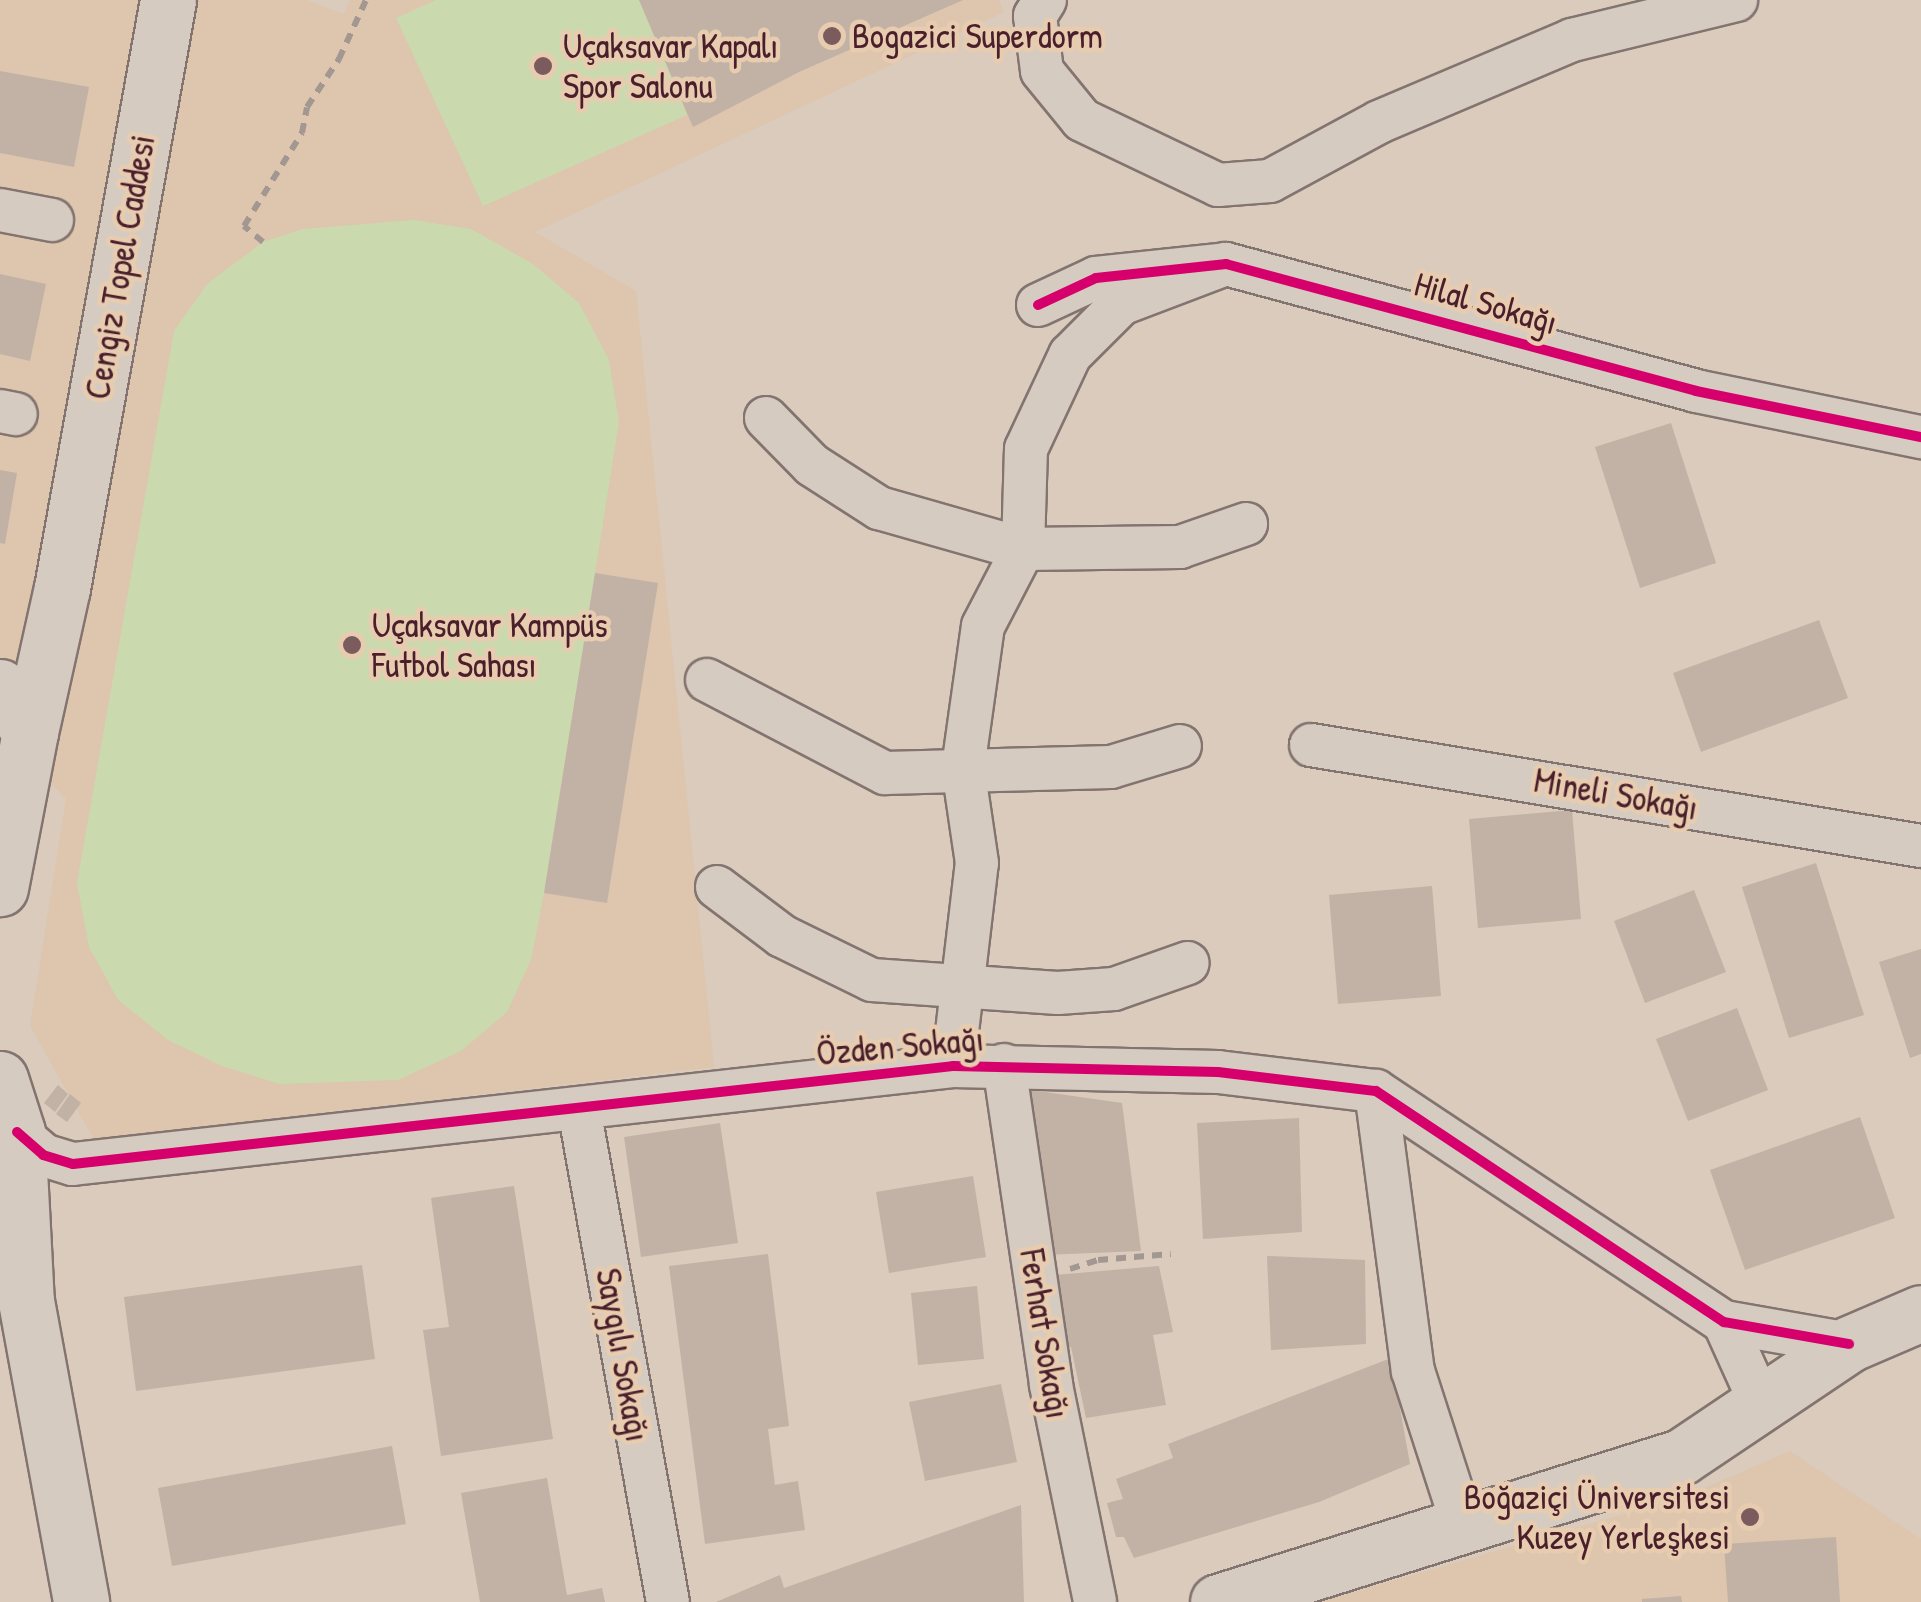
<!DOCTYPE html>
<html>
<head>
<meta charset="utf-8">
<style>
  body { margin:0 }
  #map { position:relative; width:1921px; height:1602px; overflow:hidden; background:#dacbbc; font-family:"Patrick Hand",sans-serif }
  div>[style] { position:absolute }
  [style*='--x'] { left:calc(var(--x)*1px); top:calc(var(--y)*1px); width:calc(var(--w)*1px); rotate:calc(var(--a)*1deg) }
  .built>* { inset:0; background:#ddc5ae }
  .green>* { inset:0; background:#cadaae }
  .building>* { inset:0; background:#c1b2a5 }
  .path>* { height:6px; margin-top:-3px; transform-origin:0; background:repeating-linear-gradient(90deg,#a39791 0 10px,transparent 0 18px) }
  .roads { filter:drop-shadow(2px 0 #837470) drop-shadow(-2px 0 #837470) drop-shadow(0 2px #837470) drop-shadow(0 -2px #837470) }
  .minor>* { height:42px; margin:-21px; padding:0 21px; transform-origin:21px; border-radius:21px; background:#d6cbc0 }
  .major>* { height:55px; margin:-27.5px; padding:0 27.5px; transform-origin:27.5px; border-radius:27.5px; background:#d6cbc0 }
  .cycleway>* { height:10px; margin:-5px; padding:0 5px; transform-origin:5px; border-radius:5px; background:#d6006c }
  .dots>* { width:28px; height:28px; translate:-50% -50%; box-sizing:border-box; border:5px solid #e7ccaf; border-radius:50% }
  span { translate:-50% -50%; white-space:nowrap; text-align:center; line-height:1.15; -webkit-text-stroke:9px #e7ccaf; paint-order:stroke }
  .poi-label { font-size:35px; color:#4a1f2b }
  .left { translate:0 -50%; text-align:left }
  .right { translate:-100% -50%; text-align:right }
  .street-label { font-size:35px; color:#4a1f2b }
</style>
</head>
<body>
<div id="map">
  <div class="built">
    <div style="clip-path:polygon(0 0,307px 0,343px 14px,350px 0,999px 0,1004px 12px,535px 232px,636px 291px,714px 1067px,94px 1139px,30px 1026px,66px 799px,0 730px)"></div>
    <div style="clip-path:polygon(1790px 1451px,1921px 1539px,1921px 1602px,1320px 1602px,1686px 1496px)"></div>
  </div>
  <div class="green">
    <div style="clip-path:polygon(436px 0,639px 0,687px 115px,483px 206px,396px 18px)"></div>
    <div style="clip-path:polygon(414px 220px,471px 229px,533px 264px,579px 303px,609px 360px,619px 422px,544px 893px,531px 960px,507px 1012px,461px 1051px,398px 1080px,280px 1084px,222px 1066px,168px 1040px,118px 1000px,89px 947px,77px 883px,174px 331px,207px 284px,263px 242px,303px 229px)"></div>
  </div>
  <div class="building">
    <div style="clip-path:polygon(639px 0,963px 0,799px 72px,693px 127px)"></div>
    <div style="clip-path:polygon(0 71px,89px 87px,74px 167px,0 153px)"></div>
    <div style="clip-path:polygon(0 274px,46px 284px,30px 361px,0 354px)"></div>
    <div style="clip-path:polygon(1671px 423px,1716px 563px,1640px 588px,1595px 447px)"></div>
    <div style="clip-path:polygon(0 470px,17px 473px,5px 544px,0 543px)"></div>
    <div style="clip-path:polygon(595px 573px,658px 583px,607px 903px,544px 893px)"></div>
    <div style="clip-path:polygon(1819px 620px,1848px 698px,1701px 752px,1673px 673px)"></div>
    <div style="clip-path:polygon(1572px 810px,1581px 919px,1478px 928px,1469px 819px)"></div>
    <div style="clip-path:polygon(1816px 863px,1864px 1015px,1789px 1038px,1742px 887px)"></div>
    <div style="clip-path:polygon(1432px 886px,1441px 996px,1338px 1004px,1329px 895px)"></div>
    <div style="clip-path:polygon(1694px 890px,1726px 972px,1645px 1003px,1614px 921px)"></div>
    <div style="clip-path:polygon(1921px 949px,1921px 1054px,1910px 1058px,1879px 962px)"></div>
    <div style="clip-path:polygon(1737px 1008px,1768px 1090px,1688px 1121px,1656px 1039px)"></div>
    <div style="clip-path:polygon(58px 1085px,68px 1094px,55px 1112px,44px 1103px)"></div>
    <div style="clip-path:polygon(1031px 1090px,1122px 1103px,1141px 1251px,1043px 1255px)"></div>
    <div style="clip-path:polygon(70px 1094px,81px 1103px,67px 1122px,56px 1114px)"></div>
    <div style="clip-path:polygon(1860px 1117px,1895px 1218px,1745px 1270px,1710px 1170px)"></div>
    <div style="clip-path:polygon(1299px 1118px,1302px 1232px,1203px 1239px,1197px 1123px)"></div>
    <div style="clip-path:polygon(720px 1123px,738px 1243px,641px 1257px,624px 1137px)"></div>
    <div style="clip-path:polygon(973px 1176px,986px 1257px,889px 1273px,876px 1192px)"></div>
    <div style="clip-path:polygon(514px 1186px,553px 1439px,441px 1456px,423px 1330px,449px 1327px,431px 1198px)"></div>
    <div style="clip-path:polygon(768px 1254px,789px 1426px,768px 1429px,775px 1485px,798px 1481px,805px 1530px,705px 1544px,669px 1266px)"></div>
    <div style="clip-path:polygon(1267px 1256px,1365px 1260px,1366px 1344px,1271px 1350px)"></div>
    <div style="clip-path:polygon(362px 1265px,375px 1359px,136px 1391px,124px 1297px)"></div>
    <div style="clip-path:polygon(1159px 1266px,1173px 1332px,1153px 1335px,1166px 1405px,1086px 1418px,1071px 1347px,1064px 1349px,1055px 1275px)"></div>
    <div style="clip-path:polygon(977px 1286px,984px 1359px,918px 1365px,911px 1293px)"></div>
    <div style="clip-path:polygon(1391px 1358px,1410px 1464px,1319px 1502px,1134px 1558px,1124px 1537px,1116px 1537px,1107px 1503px,1123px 1499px,1116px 1479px,1173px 1458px,1168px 1444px)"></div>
    <div style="clip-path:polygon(1001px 1384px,1017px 1462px,925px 1481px,909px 1402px)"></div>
    <div style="clip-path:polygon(392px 1446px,406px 1524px,172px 1566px,158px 1488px)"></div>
    <div style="clip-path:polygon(547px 1478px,567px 1595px,602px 1588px,605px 1602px,480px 1602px,461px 1493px)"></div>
    <div style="clip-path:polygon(1021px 1505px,1024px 1602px,716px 1602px,780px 1575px,784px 1588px)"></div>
    <div style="clip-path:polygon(1836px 1537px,1840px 1602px,1728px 1602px,1724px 1544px)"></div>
    <div style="clip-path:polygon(1681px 1596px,1682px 1602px,1642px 1602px,1642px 1599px)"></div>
  </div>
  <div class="path">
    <div style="--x:263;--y:242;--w:25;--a:-140"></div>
    <div style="--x:244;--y:226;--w:110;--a:-58.1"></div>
    <div style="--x:302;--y:133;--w:26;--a:-79"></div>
    <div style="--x:307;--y:107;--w:58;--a:-56.3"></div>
    <div style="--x:339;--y:59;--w:65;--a:-65.4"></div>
    <div style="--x:1070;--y:1269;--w:29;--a:-18"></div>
    <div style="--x:1098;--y:1260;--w:73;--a:-4.7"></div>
  </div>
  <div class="roads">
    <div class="minor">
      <div style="--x:1045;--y:0;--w:19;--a:122"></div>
      <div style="--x:1035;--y:16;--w:55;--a:82.7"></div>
      <div style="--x:1042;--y:71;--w:63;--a:50.8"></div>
      <div style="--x:1082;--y:120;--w:151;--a:25.5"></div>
      <div style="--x:1218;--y:185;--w:52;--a:-4.4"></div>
      <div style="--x:1270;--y:181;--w:124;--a:-28.4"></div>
      <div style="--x:1379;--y:122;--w:210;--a:-23"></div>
      <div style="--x:1572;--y:40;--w:169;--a:-13.7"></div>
      <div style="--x:0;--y:210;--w:53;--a:10.9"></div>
      <div style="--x:1038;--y:305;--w:64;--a:-25"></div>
      <div style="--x:1096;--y:278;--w:131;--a:-6.1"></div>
      <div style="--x:1226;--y:264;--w:487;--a:15.1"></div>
      <div style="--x:1696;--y:391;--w:230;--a:11.6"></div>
      <div style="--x:0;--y:411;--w:16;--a:11"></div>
      <div style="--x:766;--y:418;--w:66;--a:45.6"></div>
      <div style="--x:812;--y:465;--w:80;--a:32.7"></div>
      <div style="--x:879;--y:508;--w:150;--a:15.9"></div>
      <div style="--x:1023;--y:549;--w:157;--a:-0.7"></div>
      <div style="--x:1180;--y:547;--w:70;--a:-19.2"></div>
      <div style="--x:707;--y:680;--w:201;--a:27.6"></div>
      <div style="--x:885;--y:773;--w:226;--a:-1.5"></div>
      <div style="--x:1111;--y:767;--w:72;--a:-16.9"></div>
      <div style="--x:1311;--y:745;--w:618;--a:9.4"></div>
      <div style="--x:717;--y:887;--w:81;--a:37"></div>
      <div style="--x:782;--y:936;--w:100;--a:26.1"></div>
      <div style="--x:872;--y:980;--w:186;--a:4"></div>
      <div style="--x:1058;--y:993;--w:56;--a:-4.1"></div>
      <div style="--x:1114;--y:989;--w:78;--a:-19.4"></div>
      <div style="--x:1004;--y:1065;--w:323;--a:81.6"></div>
      <div style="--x:1051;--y:1385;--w:221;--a:78.5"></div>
      <div style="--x:953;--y:1066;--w:204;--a:-83.3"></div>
      <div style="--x:977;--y:863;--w:96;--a:-98.4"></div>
      <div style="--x:963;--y:768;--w:143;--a:-82"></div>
      <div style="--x:983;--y:626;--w:87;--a:-62.5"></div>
      <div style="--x:1023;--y:549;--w:100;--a:-88.3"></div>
      <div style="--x:1026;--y:449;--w:104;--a:-64.9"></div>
      <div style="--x:1070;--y:355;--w:72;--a:-45"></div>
      <div style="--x:1121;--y:304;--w:112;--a:-20.9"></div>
      <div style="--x:1376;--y:1091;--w:282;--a:82.5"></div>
      <div style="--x:1413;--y:1371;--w:163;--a:72.1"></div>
      <div style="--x:579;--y:1109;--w:501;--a:79.77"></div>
      <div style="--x:17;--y:1132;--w:35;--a:41"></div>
      <div style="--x:43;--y:1155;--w:31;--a:17"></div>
      <div style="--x:73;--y:1164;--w:885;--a:-6.35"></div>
      <div style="--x:953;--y:1066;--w:265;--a:1.3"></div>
      <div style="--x:1218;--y:1072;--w:159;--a:6.9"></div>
      <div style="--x:1376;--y:1091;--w:418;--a:33.6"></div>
      <div style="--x:1724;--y:1322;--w:127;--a:10"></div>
      <div style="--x:1724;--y:1322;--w:90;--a:65.7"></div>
    </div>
    <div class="major">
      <div style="--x:0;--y:687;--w:54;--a:56.3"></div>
      <div style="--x:30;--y:732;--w:159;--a:100.9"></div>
      <div style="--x:30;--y:732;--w:148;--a:-77.5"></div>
      <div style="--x:62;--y:588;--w:597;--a:-79.78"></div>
      <div style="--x:0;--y:1079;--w:56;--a:72.2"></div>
      <div style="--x:17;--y:1132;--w:169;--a:87"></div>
      <div style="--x:26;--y:1301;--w:306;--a:79.6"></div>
      <div style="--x:1218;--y:1602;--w:485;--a:-17.4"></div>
      <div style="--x:1681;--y:1457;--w:202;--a:-33.9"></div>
      <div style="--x:1849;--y:1344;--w:78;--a:-23.3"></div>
    </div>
  </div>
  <div class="cycleway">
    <div style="--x:1038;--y:305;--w:64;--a:-25"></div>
    <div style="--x:1096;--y:278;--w:131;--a:-6.1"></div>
    <div style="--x:1226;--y:264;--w:487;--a:15.1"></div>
    <div style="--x:1696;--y:391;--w:230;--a:11.6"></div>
    <div style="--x:17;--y:1132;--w:35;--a:41"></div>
    <div style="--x:43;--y:1155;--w:31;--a:17"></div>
    <div style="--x:73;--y:1164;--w:885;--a:-6.35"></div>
    <div style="--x:953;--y:1066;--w:265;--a:1.3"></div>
    <div style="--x:1218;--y:1072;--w:159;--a:6.9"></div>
    <div style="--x:1376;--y:1091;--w:418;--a:33.6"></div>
    <div style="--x:1724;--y:1322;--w:127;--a:10"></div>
  </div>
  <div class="dots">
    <div style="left:832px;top:36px;background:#7c5b5e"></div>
    <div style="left:543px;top:66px;background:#7c5b5e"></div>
    <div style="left:352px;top:645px;background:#7c5b5e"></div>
    <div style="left:1750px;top:1517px;background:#7c5b5e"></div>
  </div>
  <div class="poi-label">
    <span class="left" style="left:852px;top:36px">Bogazici Superdorm</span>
    <span class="left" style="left:563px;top:66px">Uçaksavar Kapalı<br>Spor Salonu</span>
    <span class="left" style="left:372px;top:645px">Uçaksavar Kampüs<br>Futbol Sahası</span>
    <span class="right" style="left:1730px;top:1517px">Boğaziçi Üniversitesi<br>Kuzey Yerleşkesi</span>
  </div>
  <div class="street-label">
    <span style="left:120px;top:267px;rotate:-80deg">Cengiz Topel Caddesi</span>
    <span style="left:1486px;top:303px;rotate:16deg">Hilal Sokağı</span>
    <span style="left:1616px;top:794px;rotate:10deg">Mineli Sokağı</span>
    <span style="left:900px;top:1046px;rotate:-5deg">Özden Sokağı</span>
    <span style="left:1045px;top:1334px;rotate:81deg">Ferhat Sokağı</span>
    <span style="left:623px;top:1355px;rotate:80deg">Saygılı Sokağı</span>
  </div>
</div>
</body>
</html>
